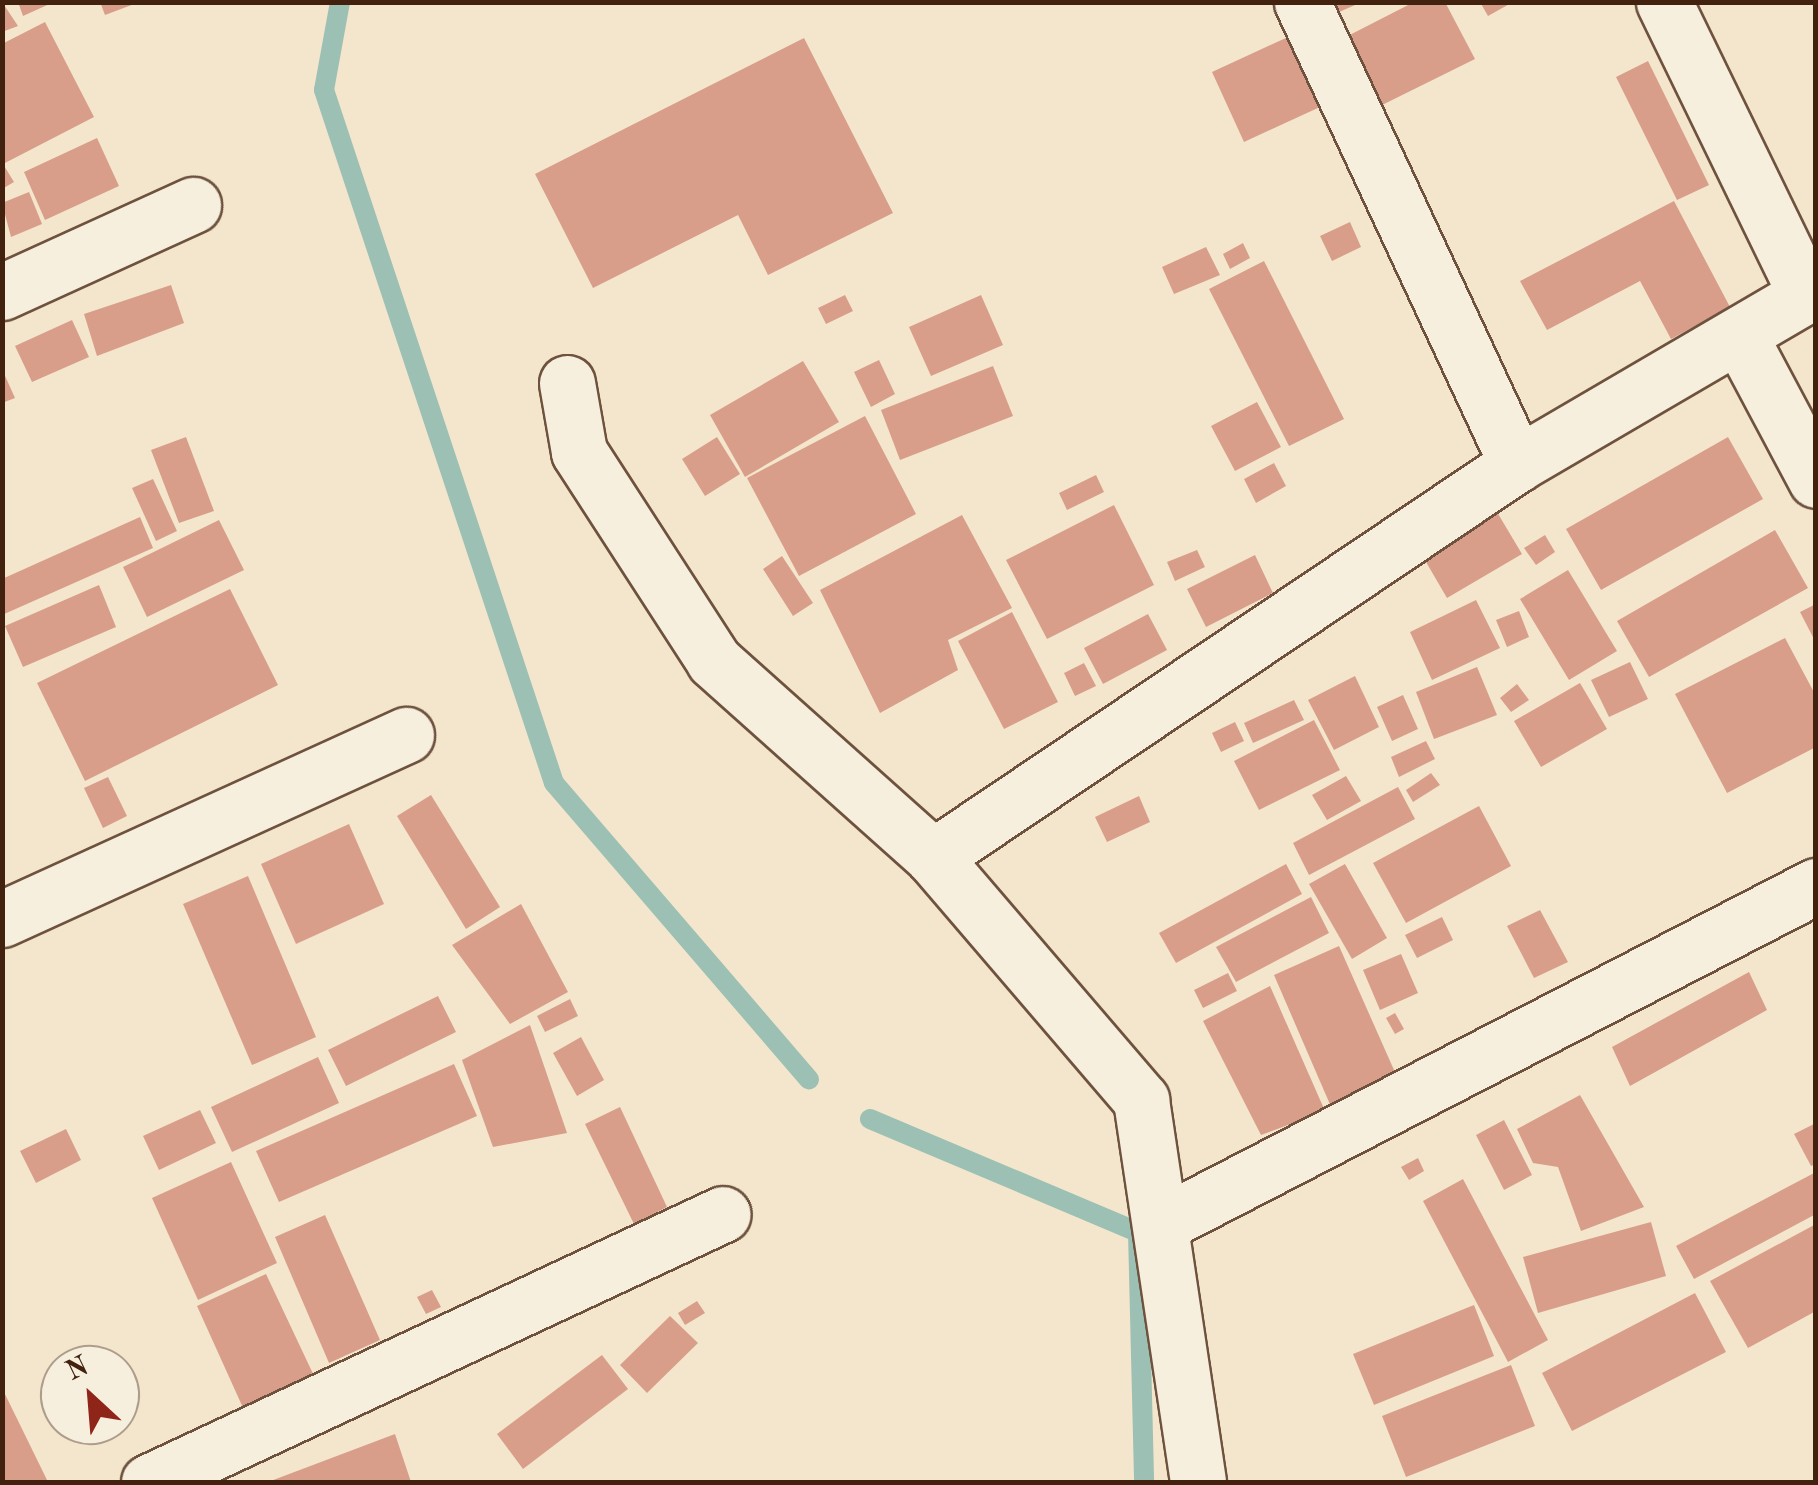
<!DOCTYPE html>
<html>
<head>
<meta charset="utf-8">
<style>
  body { margin:0 }
  #map { position:relative; width:1818px; height:1485px; overflow:hidden; background:#f3e6cc; font-family:"Old Standard TT",serif }
  div>[style] { position:absolute }
  [style*='--x'] { left:calc(var(--x)*1px); top:calc(var(--y)*1px); width:calc(var(--w)*1px); rotate:calc(var(--a)*1deg) }
  .stream>* { height:20px; margin:-10px; padding:0 10px; transform-origin:10px; border-radius:10px; background:#9cc0b3 }
  .building>* { inset:0; background:#d99e8a }
  .roads { filter:drop-shadow(2px 0 #6e523e) drop-shadow(-2px 0 #6e523e) drop-shadow(0 2px #6e523e) drop-shadow(0 -2px #6e523e) }
  .minor>* { height:55px; margin:-27.5px; padding:0 27.5px; transform-origin:27.5px; border-radius:27.5px; background:#f7efde }
  span { translate:-50% -50%; white-space:nowrap; text-align:center; line-height:1.15; -webkit-text-stroke:8px #f7efde; paint-order:stroke }
  .frame { position:absolute; inset:0; border:5px solid #42210f; pointer-events:none }
  .north { position:absolute; left:40px; top:1345px; width:100px; height:100px; box-sizing:border-box; background:#f7efde; border:2px solid #af9d8b; border-radius:50%; rotate:334deg; font-size:28px; font-weight:700; line-height:40px; text-align:center; color:#42210f }
  .north::after { content:''; display:block; margin:auto; width:35px; height:45px; background:#8f2418; clip-path:polygon(50% 0,100% 100%,50% 72%,0 100%) }
</style>
</head>
<body>
<div id="map">
  <div class="stream">
    <div style="--x:340;--y:2;--w:89;--a:100.3"></div>
    <div style="--x:324;--y:90;--w:730;--a:71.64"></div>
    <div style="--x:554;--y:783;--w:391;--a:49.3"></div>
    <div style="--x:870;--y:1119;--w:291;--a:22.9"></div>
    <div style="--x:1138;--y:1232;--w:250;--a:88.6"></div>
  </div>
  <div class="building">
    <div style="clip-path:polygon(2px 2px,18px 26px,2px 32px)"></div>
    <div style="clip-path:polygon(18px 2px,54px 2px,23px 16px)"></div>
    <div style="clip-path:polygon(100px 2px,137px 2px,137px 3px,105px 15px)"></div>
    <div style="clip-path:polygon(1325px 2px,1362px 2px,1330px 16px)"></div>
    <div style="clip-path:polygon(1414px 2px,1445px 2px,1475px 59px,1372px 110px,1336px 42px)"></div>
    <div style="clip-path:polygon(1480px 2px,1513px 2px,1488px 16px)"></div>
    <div style="clip-path:polygon(45px 22px,94px 117px,3px 164px,14px 182px,2px 189px,2px 44px)"></div>
    <div style="clip-path:polygon(1288px 37px,1320px 107px,1244px 142px,1212px 72px)"></div>
    <div style="clip-path:polygon(804px 38px,893px 213px,768px 275px,738px 215px,593px 288px,535px 174px)"></div>
    <div style="clip-path:polygon(1648px 61px,1709px 185px,1677px 200px,1616px 77px)"></div>
    <div style="clip-path:polygon(97px 138px,119px 186px,45px 220px,24px 172px)"></div>
    <div style="clip-path:polygon(29px 192px,42px 224px,11px 237px,2px 203px)"></div>
    <div style="clip-path:polygon(1674px 201px,1730px 307px,1671px 339px,1640px 281px,1547px 330px,1520px 281px)"></div>
    <div style="clip-path:polygon(1350px 222px,1361px 247px,1332px 261px,1320px 236px)"></div>
    <div style="clip-path:polygon(1243px 243px,1250px 258px,1230px 269px,1223px 254px)"></div>
    <div style="clip-path:polygon(1206px 247px,1220px 275px,1174px 294px,1162px 267px)"></div>
    <div style="clip-path:polygon(1264px 261px,1344px 419px,1289px 446px,1209px 289px)"></div>
    <div style="clip-path:polygon(171px 285px,184px 323px,97px 356px,84px 314px)"></div>
    <div style="clip-path:polygon(845px 295px,853px 311px,826px 324px,818px 308px)"></div>
    <div style="clip-path:polygon(981px 295px,1003px 345px,931px 376px,909px 327px)"></div>
    <div style="clip-path:polygon(72px 320px,89px 357px,32px 382px,15px 346px)"></div>
    <div style="clip-path:polygon(879px 360px,895px 394px,871px 407px,854px 372px)"></div>
    <div style="clip-path:polygon(803px 361px,839px 422px,745px 477px,710px 415px)"></div>
    <div style="clip-path:polygon(993px 366px,1013px 416px,900px 460px,881px 410px)"></div>
    <div style="clip-path:polygon(2px 369px,15px 398px,2px 403px)"></div>
    <div style="clip-path:polygon(1257px 402px,1281px 447px,1235px 471px,1211px 426px)"></div>
    <div style="clip-path:polygon(865px 416px,916px 514px,799px 576px,747px 478px)"></div>
    <div style="clip-path:polygon(186px 437px,214px 511px,179px 523px,151px 450px)"></div>
    <div style="clip-path:polygon(717px 437px,740px 474px,705px 496px,682px 459px)"></div>
    <div style="clip-path:polygon(1728px 437px,1763px 499px,1601px 590px,1566px 529px)"></div>
    <div style="clip-path:polygon(1274px 463px,1286px 486px,1256px 503px,1244px 479px)"></div>
    <div style="clip-path:polygon(1096px 475px,1104px 492px,1067px 510px,1059px 493px)"></div>
    <div style="clip-path:polygon(153px 479px,177px 531px,156px 541px,132px 488px)"></div>
    <div style="clip-path:polygon(1114px 505px,1154px 585px,1047px 639px,1006px 560px)"></div>
    <div style="clip-path:polygon(1494px 507px,1522px 554px,1447px 598px,1419px 550px)"></div>
    <div style="clip-path:polygon(962px 515px,1012px 608px,948px 640px,958px 670px,880px 713px,820px 590px)"></div>
    <div style="clip-path:polygon(140px 517px,153px 548px,2px 615px,2px 579px)"></div>
    <div style="clip-path:polygon(219px 520px,244px 570px,147px 617px,123px 567px)"></div>
    <div style="clip-path:polygon(1775px 530px,1808px 588px,1649px 677px,1617px 621px)"></div>
    <div style="clip-path:polygon(1545px 535px,1555px 552px,1536px 565px,1524px 548px)"></div>
    <div style="clip-path:polygon(1197px 550px,1205px 567px,1175px 581px,1167px 562px)"></div>
    <div style="clip-path:polygon(1255px 555px,1273px 593px,1206px 627px,1187px 589px)"></div>
    <div style="clip-path:polygon(782px 556px,813px 603px,793px 616px,763px 569px)"></div>
    <div style="clip-path:polygon(1568px 570px,1617px 651px,1569px 680px,1520px 599px)"></div>
    <div style="clip-path:polygon(99px 585px,116px 627px,23px 667px,5px 626px)"></div>
    <div style="clip-path:polygon(230px 589px,278px 685px,85px 781px,37px 683px)"></div>
    <div style="clip-path:polygon(1476px 600px,1500px 648px,1432px 680px,1410px 632px)"></div>
    <div style="clip-path:polygon(1816px 604px,1816px 643px,1800px 612px)"></div>
    <div style="clip-path:polygon(1519px 611px,1529px 637px,1507px 647px,1496px 620px)"></div>
    <div style="clip-path:polygon(1012px 612px,1058px 702px,1004px 729px,958px 641px)"></div>
    <div style="clip-path:polygon(1148px 614px,1167px 650px,1103px 684px,1084px 648px)"></div>
    <div style="clip-path:polygon(1785px 638px,1816px 696px,1816px 747px,1727px 793px,1675px 694px)"></div>
    <div style="clip-path:polygon(1630px 662px,1648px 699px,1609px 717px,1591px 680px)"></div>
    <div style="clip-path:polygon(1084px 663px,1096px 686px,1075px 696px,1064px 673px)"></div>
    <div style="clip-path:polygon(1477px 667px,1497px 715px,1434px 739px,1416px 692px)"></div>
    <div style="clip-path:polygon(1355px 676px,1379px 727px,1334px 750px,1308px 700px)"></div>
    <div style="clip-path:polygon(1580px 683px,1607px 729px,1541px 767px,1514px 721px)"></div>
    <div style="clip-path:polygon(1517px 684px,1529px 700px,1511px 712px,1500px 698px)"></div>
    <div style="clip-path:polygon(1403px 695px,1418px 729px,1392px 741px,1377px 707px)"></div>
    <div style="clip-path:polygon(1294px 700px,1304px 720px,1253px 743px,1244px 723px)"></div>
    <div style="clip-path:polygon(1314px 720px,1340px 770px,1259px 810px,1234px 761px)"></div>
    <div style="clip-path:polygon(1235px 722px,1244px 741px,1221px 752px,1212px 733px)"></div>
    <div style="clip-path:polygon(1426px 741px,1435px 759px,1399px 777px,1391px 757px)"></div>
    <div style="clip-path:polygon(1431px 773px,1440px 785px,1413px 802px,1406px 790px)"></div>
    <div style="clip-path:polygon(1346px 776px,1361px 801px,1327px 820px,1312px 795px)"></div>
    <div style="clip-path:polygon(108px 777px,127px 816px,103px 828px,84px 788px)"></div>
    <div style="clip-path:polygon(1398px 787px,1415px 819px,1309px 875px,1293px 843px)"></div>
    <div style="clip-path:polygon(431px 795px,500px 907px,466px 929px,397px 816px)"></div>
    <div style="clip-path:polygon(1139px 796px,1150px 822px,1107px 842px,1095px 817px)"></div>
    <div style="clip-path:polygon(1479px 806px,1511px 866px,1406px 923px,1373px 863px)"></div>
    <div style="clip-path:polygon(349px 824px,384px 904px,296px 944px,261px 864px)"></div>
    <div style="clip-path:polygon(1286px 864px,1302px 894px,1176px 963px,1159px 933px)"></div>
    <div style="clip-path:polygon(1345px 864px,1387px 938px,1352px 959px,1309px 884px)"></div>
    <div style="clip-path:polygon(248px 876px,316px 1037px,252px 1065px,183px 904px)"></div>
    <div style="clip-path:polygon(1311px 897px,1329px 933px,1236px 982px,1216px 947px)"></div>
    <div style="clip-path:polygon(521px 904px,568px 992px,510px 1024px,452px 945px)"></div>
    <div style="clip-path:polygon(1540px 910px,1568px 962px,1534px 978px,1507px 926px)"></div>
    <div style="clip-path:polygon(1442px 917px,1453px 940px,1417px 958px,1405px 935px)"></div>
    <div style="clip-path:polygon(1339px 946px,1398px 1079px,1332px 1109px,1274px 975px)"></div>
    <div style="clip-path:polygon(1401px 954px,1418px 993px,1380px 1010px,1363px 970px)"></div>
    <div style="clip-path:polygon(1749px 972px,1767px 1010px,1630px 1086px,1612px 1047px)"></div>
    <div style="clip-path:polygon(1228px 973px,1237px 991px,1203px 1008px,1194px 990px)"></div>
    <div style="clip-path:polygon(1270px 986px,1325px 1111px,1261px 1135px,1203px 1021px)"></div>
    <div style="clip-path:polygon(438px 996px,456px 1032px,346px 1086px,328px 1050px)"></div>
    <div style="clip-path:polygon(570px 999px,578px 1016px,545px 1032px,537px 1016px)"></div>
    <div style="clip-path:polygon(1395px 1013px,1404px 1029px,1395px 1034px,1386px 1018px)"></div>
    <div style="clip-path:polygon(530px 1025px,567px 1133px,493px 1147px,462px 1060px)"></div>
    <div style="clip-path:polygon(581px 1037px,604px 1080px,577px 1096px,553px 1053px)"></div>
    <div style="clip-path:polygon(318px 1057px,339px 1103px,232px 1152px,211px 1107px)"></div>
    <div style="clip-path:polygon(454px 1064px,477px 1116px,279px 1202px,256px 1151px)"></div>
    <div style="clip-path:polygon(1580px 1095px,1644px 1207px,1581px 1231px,1558px 1167px,1533px 1163px,1517px 1129px)"></div>
    <div style="clip-path:polygon(620px 1107px,667px 1207px,634px 1224px,585px 1124px)"></div>
    <div style="clip-path:polygon(200px 1110px,216px 1143px,159px 1170px,143px 1136px)"></div>
    <div style="clip-path:polygon(1504px 1120px,1532px 1175px,1504px 1190px,1476px 1135px)"></div>
    <div style="clip-path:polygon(1816px 1123px,1816px 1164px,1811px 1166px,1794px 1134px)"></div>
    <div style="clip-path:polygon(66px 1129px,81px 1160px,36px 1183px,20px 1151px)"></div>
    <div style="clip-path:polygon(1418px 1158px,1424px 1171px,1409px 1180px,1401px 1167px)"></div>
    <div style="clip-path:polygon(231px 1162px,277px 1263px,198px 1300px,152px 1198px)"></div>
    <div style="clip-path:polygon(1816px 1172px,1816px 1214px,1694px 1279px,1676px 1246px)"></div>
    <div style="clip-path:polygon(1463px 1179px,1548px 1340px,1508px 1362px,1423px 1201px)"></div>
    <div style="clip-path:polygon(325px 1215px,380px 1340px,329px 1363px,275px 1237px)"></div>
    <div style="clip-path:polygon(1651px 1222px,1666px 1276px,1538px 1313px,1523px 1257px)"></div>
    <div style="clip-path:polygon(1816px 1224px,1816px 1311px,1748px 1348px,1710px 1281px)"></div>
    <div style="clip-path:polygon(266px 1274px,315px 1378px,244px 1410px,197px 1306px)"></div>
    <div style="clip-path:polygon(432px 1290px,441px 1307px,426px 1314px,417px 1297px)"></div>
    <div style="clip-path:polygon(1695px 1293px,1726px 1352px,1572px 1431px,1542px 1373px)"></div>
    <div style="clip-path:polygon(697px 1301px,705px 1313px,685px 1325px,678px 1313px)"></div>
    <div style="clip-path:polygon(1474px 1305px,1494px 1356px,1374px 1405px,1353px 1354px)"></div>
    <div style="clip-path:polygon(670px 1316px,698px 1343px,647px 1393px,620px 1365px)"></div>
    <div style="clip-path:polygon(602px 1355px,628px 1389px,523px 1469px,497px 1434px)"></div>
    <div style="clip-path:polygon(1511px 1365px,1535px 1426px,1406px 1477px,1382px 1416px)"></div>
    <div style="clip-path:polygon(2px 1388px,48px 1482px,2px 1482px)"></div>
    <div style="clip-path:polygon(395px 1434px,411px 1482px,268px 1482px)"></div>
  </div>
  <div class="roads">
    <div class="minor">
      <div style="--x:1302;--y:2;--w:510;--a:65.04"></div>
      <div style="--x:1664;--y:2;--w:327;--a:64.1"></div>
      <div style="--x:2;--y:292;--w:210;--a:-24.5"></div>
      <div style="--x:1739;--y:335;--w:164;--a:62"></div>
      <div style="--x:567;--y:383;--w:70;--a:80.1"></div>
      <div style="--x:579;--y:452;--w:249;--a:57.1"></div>
      <div style="--x:714;--y:661;--w:294;--a:41.8"></div>
      <div style="--x:933;--y:857;--w:320;--a:49.4"></div>
      <div style="--x:1141;--y:1100;--w:386;--a:81.5"></div>
      <div style="--x:933;--y:857;--w:704;--a:-33.94"></div>
      <div style="--x:1517;--y:464;--w:346;--a:-30.3"></div>
      <div style="--x:2;--y:919;--w:444;--a:-24.5"></div>
      <div style="--x:1163;--y:1223;--w:735;--a:-27.3"></div>
      <div style="--x:149;--y:1482;--w:633;--a:-25.03"></div>
    </div>
  </div>
  <div class="frame"></div>
  <div class="north">N</div>
</div>
</body>
</html>
